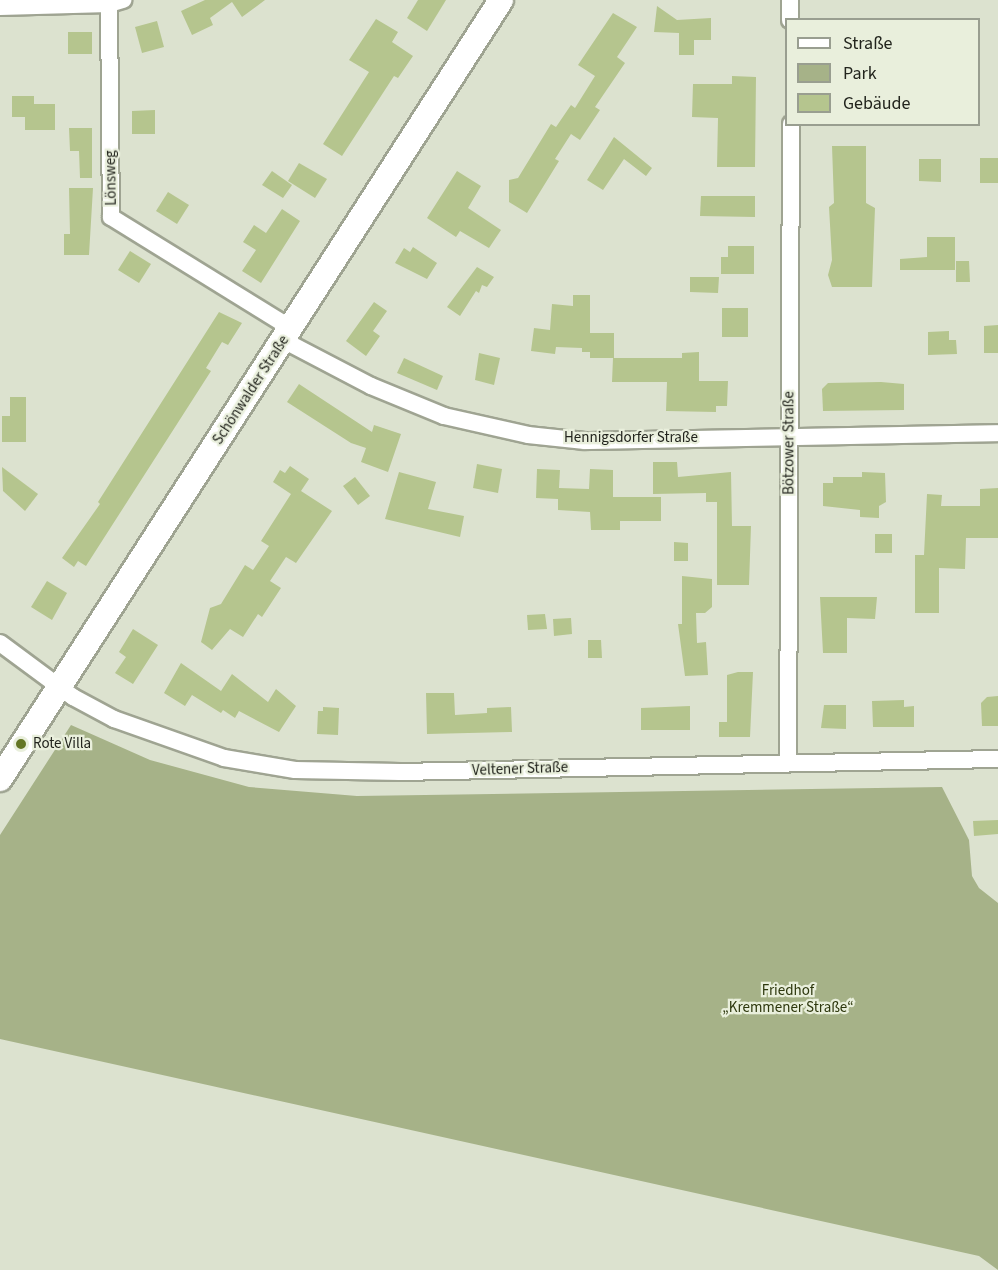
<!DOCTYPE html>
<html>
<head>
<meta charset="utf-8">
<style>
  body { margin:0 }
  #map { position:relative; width:998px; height:1270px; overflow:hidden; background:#dce2cf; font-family:"Source Sans 3",sans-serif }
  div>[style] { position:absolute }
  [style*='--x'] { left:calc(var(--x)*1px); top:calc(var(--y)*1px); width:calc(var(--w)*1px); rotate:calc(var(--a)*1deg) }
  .green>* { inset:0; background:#a6b288 }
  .building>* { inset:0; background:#b5c58e }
  .roads { filter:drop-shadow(2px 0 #9fa492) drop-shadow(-2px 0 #9fa492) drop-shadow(0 2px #9fa492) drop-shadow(0 -2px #9fa492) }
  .street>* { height:16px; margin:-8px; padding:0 8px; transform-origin:8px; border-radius:8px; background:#fff }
  .secondary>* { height:24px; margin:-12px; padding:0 12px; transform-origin:12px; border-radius:12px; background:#fff }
  .dots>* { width:16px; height:16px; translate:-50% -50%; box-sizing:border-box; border:3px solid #e9efdc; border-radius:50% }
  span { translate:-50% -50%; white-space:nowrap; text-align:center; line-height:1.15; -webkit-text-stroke:4.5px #e9efdc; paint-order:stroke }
  .street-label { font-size:15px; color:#22241d }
  .poi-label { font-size:15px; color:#22241d }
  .left { translate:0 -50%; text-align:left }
  .park-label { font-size:15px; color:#2d370d }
  .legend { position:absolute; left:785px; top:18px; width:195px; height:108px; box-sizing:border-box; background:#e9efdc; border:2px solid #999e90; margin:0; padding:8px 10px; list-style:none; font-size:18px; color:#22241d }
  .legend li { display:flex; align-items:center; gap:12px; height:30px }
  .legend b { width:30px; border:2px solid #999e90 }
</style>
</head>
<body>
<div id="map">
  <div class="green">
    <div style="clip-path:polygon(71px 725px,150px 760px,249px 787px,357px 796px,942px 787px,969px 840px,972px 876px,979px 888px,998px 903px,998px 1270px,979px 1256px,0 1039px,0 835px)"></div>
  </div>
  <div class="building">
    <div style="clip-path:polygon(205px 0,265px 0,242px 17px,232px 2px,210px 18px,213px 25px,192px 35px,181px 11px)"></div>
    <div style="clip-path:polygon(418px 0,446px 0,427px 31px,407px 18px)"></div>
    <div style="clip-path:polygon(657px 6px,677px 20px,711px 18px,711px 40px,694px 40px,694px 55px,679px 55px,679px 33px,654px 32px)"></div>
    <div style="clip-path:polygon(613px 13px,637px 27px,617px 57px,625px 63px,595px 107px,600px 110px,580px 140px,571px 134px,555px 159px,559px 161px,527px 213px,509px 202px,509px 180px,518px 178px,551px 124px,556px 127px,571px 105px,575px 108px,595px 76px,578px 65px)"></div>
    <div style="clip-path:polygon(376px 19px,398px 32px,392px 42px,413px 56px,398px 78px,394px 76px,342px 156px,323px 144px,369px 72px,349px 60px)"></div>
    <div style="clip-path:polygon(157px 21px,164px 47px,142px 53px,135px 27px)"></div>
    <div style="clip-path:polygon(68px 32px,92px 32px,92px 54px,68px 54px)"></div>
    <div style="clip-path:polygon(732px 76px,756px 77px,755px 167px,717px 167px,718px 118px,692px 117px,693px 84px,732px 84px)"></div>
    <div style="clip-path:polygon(12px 96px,34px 96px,34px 104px,55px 104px,55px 130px,25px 130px,25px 117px,12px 117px)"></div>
    <div style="clip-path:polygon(155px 110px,155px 134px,132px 134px,132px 111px)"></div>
    <div style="clip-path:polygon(69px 128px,92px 128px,92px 178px,80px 178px,79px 151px,70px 151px)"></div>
    <div style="clip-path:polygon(614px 137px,652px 168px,646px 176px,624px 159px,603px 190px,587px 180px)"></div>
    <div style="clip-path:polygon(832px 146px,866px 146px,866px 203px,875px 208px,872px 287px,832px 287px,828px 275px,832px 260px,829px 207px,834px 203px)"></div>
    <div style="clip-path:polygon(980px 158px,998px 158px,998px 183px,980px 183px)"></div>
    <div style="clip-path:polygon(919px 159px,941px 159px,941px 182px,919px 181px)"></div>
    <div style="clip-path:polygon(299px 163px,327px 179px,315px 198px,288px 181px)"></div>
    <div style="clip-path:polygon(272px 171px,292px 185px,283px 198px,262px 185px)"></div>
    <div style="clip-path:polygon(457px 171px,481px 186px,468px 208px,501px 230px,489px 248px,460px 231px,456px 237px,427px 218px)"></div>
    <div style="clip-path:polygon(69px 188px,93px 188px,89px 255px,64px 255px,64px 234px,70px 234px)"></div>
    <div style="clip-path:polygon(168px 192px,189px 205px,177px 224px,156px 211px)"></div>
    <div style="clip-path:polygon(701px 196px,755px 196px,755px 217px,700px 216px)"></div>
    <div style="clip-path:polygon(282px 209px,300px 221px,261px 283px,242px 271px,256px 250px,243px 242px,254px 225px,266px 233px)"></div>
    <div style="clip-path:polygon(927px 237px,955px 237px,955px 270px,900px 270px,900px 259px,927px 257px)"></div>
    <div style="clip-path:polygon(728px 246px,754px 246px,754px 274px,721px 274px,721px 257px,728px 257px)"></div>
    <div style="clip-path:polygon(413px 247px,437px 263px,427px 279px,395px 263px,404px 248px,410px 252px)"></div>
    <div style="clip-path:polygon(130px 251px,151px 264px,139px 283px,118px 270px)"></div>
    <div style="clip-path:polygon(956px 261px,969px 261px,970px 282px,956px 282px)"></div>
    <div style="clip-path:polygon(477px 267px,494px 277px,487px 287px,482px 285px,479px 293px,476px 291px,460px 316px,447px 307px)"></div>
    <div style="clip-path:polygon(690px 277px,719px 277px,718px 293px,690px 292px)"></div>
    <div style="clip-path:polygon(573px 295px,590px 295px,590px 333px,614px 333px,614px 358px,682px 358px,682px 353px,699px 352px,699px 381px,728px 381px,727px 406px,716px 406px,716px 412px,666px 411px,667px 382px,612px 382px,613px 358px,590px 358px,590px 352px,582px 352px,582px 348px,556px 347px,555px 354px,531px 351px,534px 328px,550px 330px,552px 304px,573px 306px)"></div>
    <div style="clip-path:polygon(374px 302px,387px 311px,373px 331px,380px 336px,366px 356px,346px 341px)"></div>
    <div style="clip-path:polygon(722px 308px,748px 308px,748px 337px,722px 337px)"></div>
    <div style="clip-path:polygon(219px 312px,242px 323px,228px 345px,222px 342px,206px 368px,211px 371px,86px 566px,78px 561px,74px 567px,62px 558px,100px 504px,98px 502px)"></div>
    <div style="clip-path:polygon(998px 325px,998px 353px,984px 353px,984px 326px)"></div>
    <div style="clip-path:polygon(949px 331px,949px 340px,956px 340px,957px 354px,928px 355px,928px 332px)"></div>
    <div style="clip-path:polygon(479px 353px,500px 358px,494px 385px,475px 380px)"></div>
    <div style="clip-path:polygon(404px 358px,443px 376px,437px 390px,397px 373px)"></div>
    <div style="clip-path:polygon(881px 382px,904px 384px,904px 410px,823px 411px,822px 389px,828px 383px)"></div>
    <div style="clip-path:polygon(299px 384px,372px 432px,374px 425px,401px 434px,388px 472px,361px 462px,366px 448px,351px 443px,287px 402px)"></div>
    <div style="clip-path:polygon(10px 397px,26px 397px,26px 442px,2px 442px,2px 416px,10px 416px)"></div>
    <div style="clip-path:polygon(653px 462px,677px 462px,678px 477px,731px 472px,732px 526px,751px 526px,749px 585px,717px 585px,717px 502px,706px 502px,706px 493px,653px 494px)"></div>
    <div style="clip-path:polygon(477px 464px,502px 469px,498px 493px,473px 488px)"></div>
    <div style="clip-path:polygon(290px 466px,309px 479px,301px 491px,332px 511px,296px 563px,286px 557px,270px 581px,281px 588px,262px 617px,258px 614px,243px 637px,230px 629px,212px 650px,201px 642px,210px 608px,221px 604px,245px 565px,253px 570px,269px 546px,261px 541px,291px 494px,273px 482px,280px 470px,285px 473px)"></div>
    <div style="clip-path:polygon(2px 467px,38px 494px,25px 511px,3px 491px)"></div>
    <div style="clip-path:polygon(537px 469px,560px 470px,559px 488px,589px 489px,590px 469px,613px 470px,613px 497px,661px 497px,661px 521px,620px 521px,620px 530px,591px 530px,590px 512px,558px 510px,558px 499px,536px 498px)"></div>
    <div style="clip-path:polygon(399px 472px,436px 482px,428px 509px,464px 516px,460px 537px,385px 519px)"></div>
    <div style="clip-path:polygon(862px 472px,885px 473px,886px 502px,879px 506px,879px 518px,860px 517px,860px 510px,823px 506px,823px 483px,833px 483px,833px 477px,862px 477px)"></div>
    <div style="clip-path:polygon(355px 477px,370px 496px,358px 505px,343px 486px)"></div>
    <div style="clip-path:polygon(998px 488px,998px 538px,966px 538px,965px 569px,939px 568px,939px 613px,915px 613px,915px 555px,924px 555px,927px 494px,942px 495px,941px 506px,980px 506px,980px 489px)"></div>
    <div style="clip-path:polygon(875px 534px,892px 534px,892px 553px,875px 553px)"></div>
    <div style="clip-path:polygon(674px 542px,688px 543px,688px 561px,674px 561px)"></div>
    <div style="clip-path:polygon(682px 576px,712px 579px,712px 607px,705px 613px,696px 613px,697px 643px,706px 642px,708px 675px,685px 676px,678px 624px,682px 624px)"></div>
    <div style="clip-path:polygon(47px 581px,67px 593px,52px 620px,31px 607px)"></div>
    <div style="clip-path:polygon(820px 597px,877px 597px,875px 619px,847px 618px,847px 653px,823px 653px)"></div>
    <div style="clip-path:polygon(545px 614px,547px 629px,528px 630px,527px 615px)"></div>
    <div style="clip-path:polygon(571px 618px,572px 634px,554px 636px,553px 619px)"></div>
    <div style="clip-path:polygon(133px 629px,158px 645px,133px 684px,115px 673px,126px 657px,119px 652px)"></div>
    <div style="clip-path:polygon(588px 640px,601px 640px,602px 658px,588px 658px)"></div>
    <div style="clip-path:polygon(181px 663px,221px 691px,232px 674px,268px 702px,276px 689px,296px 706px,279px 732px,239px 711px,235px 718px,223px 710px,221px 713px,192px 695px,185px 706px,164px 693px)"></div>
    <div style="clip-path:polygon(738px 672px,753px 672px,750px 737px,719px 737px,719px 722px,727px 722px,727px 675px)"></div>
    <div style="clip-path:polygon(426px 693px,454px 693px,455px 715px,487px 713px,487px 708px,511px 707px,512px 732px,427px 734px)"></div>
    <div style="clip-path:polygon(998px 696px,998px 726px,982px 726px,981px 703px,987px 697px)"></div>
    <div style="clip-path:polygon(904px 700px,904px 707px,914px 706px,914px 727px,873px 727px,872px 701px)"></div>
    <div style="clip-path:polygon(824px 705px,846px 705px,846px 729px,821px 728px)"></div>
    <div style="clip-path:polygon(690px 706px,690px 730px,641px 730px,641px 708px)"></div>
    <div style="clip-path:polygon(323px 707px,339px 708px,338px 735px,317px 734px,318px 711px,323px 711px)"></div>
    <div style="clip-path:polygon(998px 820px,998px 834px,974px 836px,973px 821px)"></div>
  </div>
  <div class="roads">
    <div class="street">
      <div style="--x:109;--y:0;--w:217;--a:89.5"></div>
      <div style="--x:111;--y:217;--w:211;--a:31.7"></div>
      <div style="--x:790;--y:0;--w:20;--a:90"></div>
      <div style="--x:0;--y:7;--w:109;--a:-1.6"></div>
      <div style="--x:109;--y:4;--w:15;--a:-16"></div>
      <div style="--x:283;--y:340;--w:99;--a:27.6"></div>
      <div style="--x:371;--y:386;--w:79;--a:22.3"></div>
      <div style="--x:444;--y:416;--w:86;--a:12.7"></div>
      <div style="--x:528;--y:435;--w:57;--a:6"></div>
      <div style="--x:585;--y:441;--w:413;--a:-1.1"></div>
      <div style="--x:0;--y:643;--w:91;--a:36.5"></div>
      <div style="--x:73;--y:697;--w:47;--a:28.2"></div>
      <div style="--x:114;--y:719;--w:117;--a:19.5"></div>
      <div style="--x:224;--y:758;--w:72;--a:9.6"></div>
      <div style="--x:295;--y:770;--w:105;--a:1.1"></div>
      <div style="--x:400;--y:772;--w:598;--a:-1.25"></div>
      <div style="--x:788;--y:761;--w:637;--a:-89.73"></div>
    </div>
    <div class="secondary">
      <div style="--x:0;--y:779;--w:926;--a:-57.25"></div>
    </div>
  </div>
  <div class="dots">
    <div style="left:21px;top:744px;background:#647625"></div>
  </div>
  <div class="street-label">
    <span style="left:111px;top:178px;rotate:-91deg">Lönsweg</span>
    <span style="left:251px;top:390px;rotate:-57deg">Schönwalder Straße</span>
    <span style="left:631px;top:438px">Hennigsdorfer Straße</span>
    <span style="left:789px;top:443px;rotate:-90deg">Bötzower Straße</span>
    <span style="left:520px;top:769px;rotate:-2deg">Veltener Straße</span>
  </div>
  <div class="poi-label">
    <span class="left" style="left:33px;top:744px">Rote Villa</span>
  </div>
  <div class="park-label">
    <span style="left:788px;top:999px">Friedhof<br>„Kremmener Straße“</span>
  </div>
  <ul class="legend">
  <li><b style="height:8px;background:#fff"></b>Straße</li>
  <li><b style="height:16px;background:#a6b288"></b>Park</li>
  <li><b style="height:16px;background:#b5c58e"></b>Gebäude</li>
  </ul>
</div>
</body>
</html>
